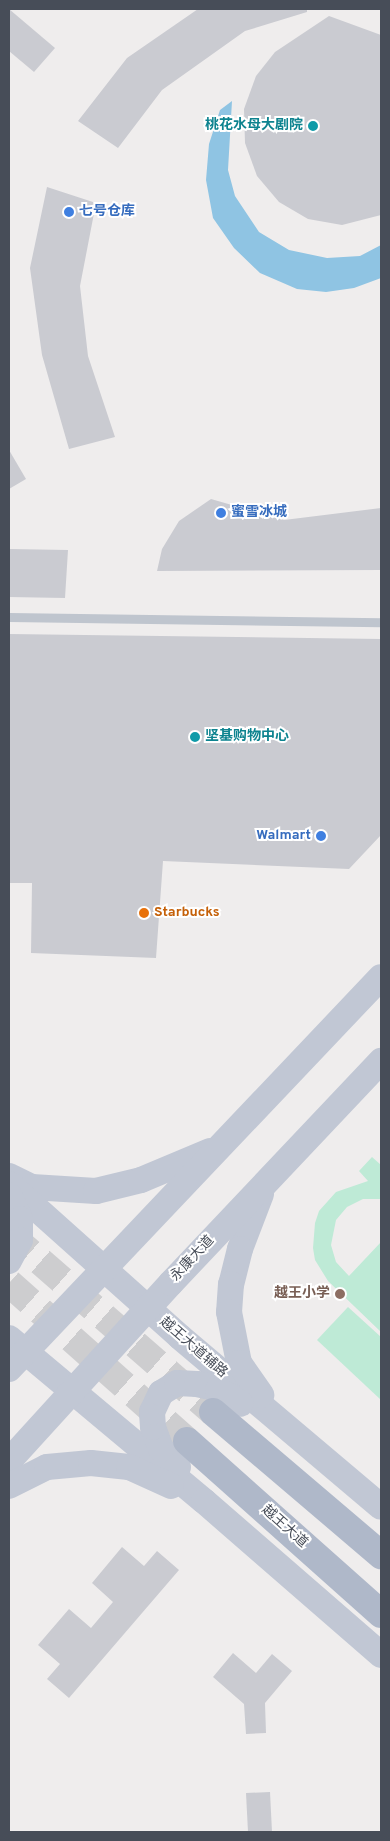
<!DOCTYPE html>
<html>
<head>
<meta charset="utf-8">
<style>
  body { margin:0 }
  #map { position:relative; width:390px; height:1841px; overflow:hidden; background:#efeded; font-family:Overpass,"Noto Sans SC",sans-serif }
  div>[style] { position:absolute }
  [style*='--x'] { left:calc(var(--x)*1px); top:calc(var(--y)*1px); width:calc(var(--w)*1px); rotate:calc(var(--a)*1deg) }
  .green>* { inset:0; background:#beead6 }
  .water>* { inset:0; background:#8fc4e3 }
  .building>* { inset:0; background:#cacbd1 }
  .primary-tunnel>* { height:28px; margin-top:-14px; transform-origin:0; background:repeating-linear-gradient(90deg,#cdcdcf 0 28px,transparent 0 42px) }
  .service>* { height:9px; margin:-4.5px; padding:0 4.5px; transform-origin:4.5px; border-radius:4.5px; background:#bfc5ce }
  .secondary>* { height:26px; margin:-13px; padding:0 13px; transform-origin:13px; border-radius:13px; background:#c1c7d4 }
  .primary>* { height:28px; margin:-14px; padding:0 14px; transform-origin:14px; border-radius:14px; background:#afb8c9 }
  .dots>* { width:14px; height:14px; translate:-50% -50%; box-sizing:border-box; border:2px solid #fff; border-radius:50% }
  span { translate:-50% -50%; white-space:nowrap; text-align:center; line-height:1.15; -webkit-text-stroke:4px #fff; paint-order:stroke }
  .culture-label { font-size:14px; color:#0d838f; font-weight:700 }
  .right { translate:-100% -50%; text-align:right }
  .left { translate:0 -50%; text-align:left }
  .shop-label { font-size:14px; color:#366cbe; font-weight:700 }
  .food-label { font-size:14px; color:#c56008; font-weight:700 }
  .street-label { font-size:14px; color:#474d58 }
  .education-label { font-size:14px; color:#785e54; font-weight:700 }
  .frame { position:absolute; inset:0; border:10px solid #474d58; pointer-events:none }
</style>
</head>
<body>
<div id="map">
  <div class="green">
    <div style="clip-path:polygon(372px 1157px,381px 1165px,381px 1199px,363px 1199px,347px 1207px,336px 1220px,331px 1245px,336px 1262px,349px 1276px,381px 1242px,381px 1332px,328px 1281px,315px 1260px,313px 1248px,315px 1223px,319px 1211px,336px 1192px,368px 1181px,359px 1171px)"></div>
    <div style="clip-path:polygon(348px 1307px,381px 1337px,381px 1400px,317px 1340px)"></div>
  </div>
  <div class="water">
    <div style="clip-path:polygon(232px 101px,228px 170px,235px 196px,259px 232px,289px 250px,327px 258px,360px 256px,381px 245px,381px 278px,354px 288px,326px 292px,297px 289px,260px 273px,234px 248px,213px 218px,206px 180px,209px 144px,220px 110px)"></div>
  </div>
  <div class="building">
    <div style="clip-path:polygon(9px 9px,55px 48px,34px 72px,9px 51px)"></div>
    <div style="clip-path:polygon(198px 9px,307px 9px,307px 12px,245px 31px,162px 90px,118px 148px,78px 121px,127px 58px)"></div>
    <div style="clip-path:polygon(329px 16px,381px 35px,381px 215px,342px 225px,308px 219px,279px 202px,257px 176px,245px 143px,244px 109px,256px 76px,275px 52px)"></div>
    <div style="clip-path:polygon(47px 187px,96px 203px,80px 286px,88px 356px,115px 437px,69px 449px,42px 355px,30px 268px)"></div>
    <div style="clip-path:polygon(9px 450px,26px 479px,9px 489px)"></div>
    <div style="clip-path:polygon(211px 499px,284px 520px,381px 508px,381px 570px,157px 571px,162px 549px,179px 521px)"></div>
    <div style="clip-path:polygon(9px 549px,68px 550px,65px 598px,9px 597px)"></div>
    <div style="clip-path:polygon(9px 634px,381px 639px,381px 835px,349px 869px,163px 861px,156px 958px,31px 953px,32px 883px,9px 883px)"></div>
    <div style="clip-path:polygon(122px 1547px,144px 1566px,157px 1551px,179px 1570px,69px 1698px,47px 1679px,60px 1664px,38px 1645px,69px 1609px,91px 1628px,113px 1602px,92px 1583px)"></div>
    <div style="clip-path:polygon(233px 1653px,256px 1673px,272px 1654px,292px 1671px,265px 1703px,266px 1733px,246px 1734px,244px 1704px,213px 1677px)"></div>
    <div style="clip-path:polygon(270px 1792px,272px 1832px,248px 1832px,246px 1793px)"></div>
  </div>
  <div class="primary-tunnel">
    <div style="--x:9;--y:1234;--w:271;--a:41.1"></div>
    <div style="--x:9;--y:1283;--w:238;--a:41.6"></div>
  </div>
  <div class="service">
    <div style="--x:9;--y:617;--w:372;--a:0.8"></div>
  </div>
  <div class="secondary">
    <div style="--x:9;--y:1176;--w:25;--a:26"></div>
    <div style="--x:32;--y:1187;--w:64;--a:3.6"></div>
    <div style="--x:96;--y:1191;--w:46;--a:-13.7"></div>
    <div style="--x:141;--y:1180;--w:75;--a:-22.8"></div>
    <div style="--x:9;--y:1184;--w:229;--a:41.8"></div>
    <div style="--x:180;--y:1337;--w:263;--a:40.2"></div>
    <div style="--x:261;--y:1194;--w:59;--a:110.9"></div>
    <div style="--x:240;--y:1249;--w:36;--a:104"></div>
    <div style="--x:231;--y:1284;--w:28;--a:94"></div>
    <div style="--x:229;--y:1312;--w:52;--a:78.9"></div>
    <div style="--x:239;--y:1363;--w:39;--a:55"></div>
    <div style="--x:9;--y:1195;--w:26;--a:65"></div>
    <div style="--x:20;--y:1219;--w:21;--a:90"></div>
    <div style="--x:20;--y:1240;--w:24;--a:118"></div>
    <div style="--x:9;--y:1338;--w:254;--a:39.9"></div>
    <div style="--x:204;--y:1501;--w:235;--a:41"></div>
    <div style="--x:9;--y:1369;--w:540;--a:-46.5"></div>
    <div style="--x:9;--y:1461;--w:241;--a:-47.7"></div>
    <div style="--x:171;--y:1283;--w:306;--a:-46.6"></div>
    <div style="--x:178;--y:1467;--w:25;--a:-133"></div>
    <div style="--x:161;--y:1449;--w:23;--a:-110"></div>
    <div style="--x:153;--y:1427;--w:15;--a:-94"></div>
    <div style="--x:152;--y:1412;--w:21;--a:-65"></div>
    <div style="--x:161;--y:1393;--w:19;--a:-32"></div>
    <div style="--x:177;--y:1383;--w:20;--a:3"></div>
    <div style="--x:197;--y:1384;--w:22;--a:13"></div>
    <div style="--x:218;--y:1389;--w:27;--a:33"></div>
    <div style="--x:9;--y:1486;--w:42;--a:-26.6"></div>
    <div style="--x:47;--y:1467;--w:44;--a:-5.2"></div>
    <div style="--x:91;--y:1463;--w:38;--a:6"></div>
    <div style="--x:129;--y:1467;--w:46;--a:24.3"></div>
  </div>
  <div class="primary">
    <div style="--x:213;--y:1412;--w:221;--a:40.4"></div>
    <div style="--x:187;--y:1441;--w:260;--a:41.7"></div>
  </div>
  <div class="dots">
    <div style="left:313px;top:126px;background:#0f9aa8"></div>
    <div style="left:69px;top:212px;background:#3f7fe0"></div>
    <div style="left:221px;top:513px;background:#3f7fe0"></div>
    <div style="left:195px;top:737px;background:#0f9aa8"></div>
    <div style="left:321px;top:836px;background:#3f7fe0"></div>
    <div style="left:144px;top:913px;background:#e8710a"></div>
    <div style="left:340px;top:1294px;background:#8d6e63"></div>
  </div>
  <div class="culture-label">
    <span class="right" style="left:303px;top:126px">桃花水母大剧院</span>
    <span class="left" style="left:205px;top:737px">坚基购物中心</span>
  </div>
  <div class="shop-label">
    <span class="left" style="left:79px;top:212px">七号仓库</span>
    <span class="left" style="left:231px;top:513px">蜜雪冰城</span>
    <span class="right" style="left:311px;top:836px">Walmart</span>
  </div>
  <div class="food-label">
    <span class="left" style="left:154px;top:913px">Starbucks</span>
  </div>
  <div class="street-label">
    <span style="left:193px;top:1259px;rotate:-47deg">永康大道</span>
    <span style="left:193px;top:1348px;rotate:41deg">越王大道辅路</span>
    <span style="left:284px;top:1527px;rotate:42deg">越王大道</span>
  </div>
  <div class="education-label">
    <span class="right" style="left:330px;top:1294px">越王小学</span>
  </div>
  <div class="frame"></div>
</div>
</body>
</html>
